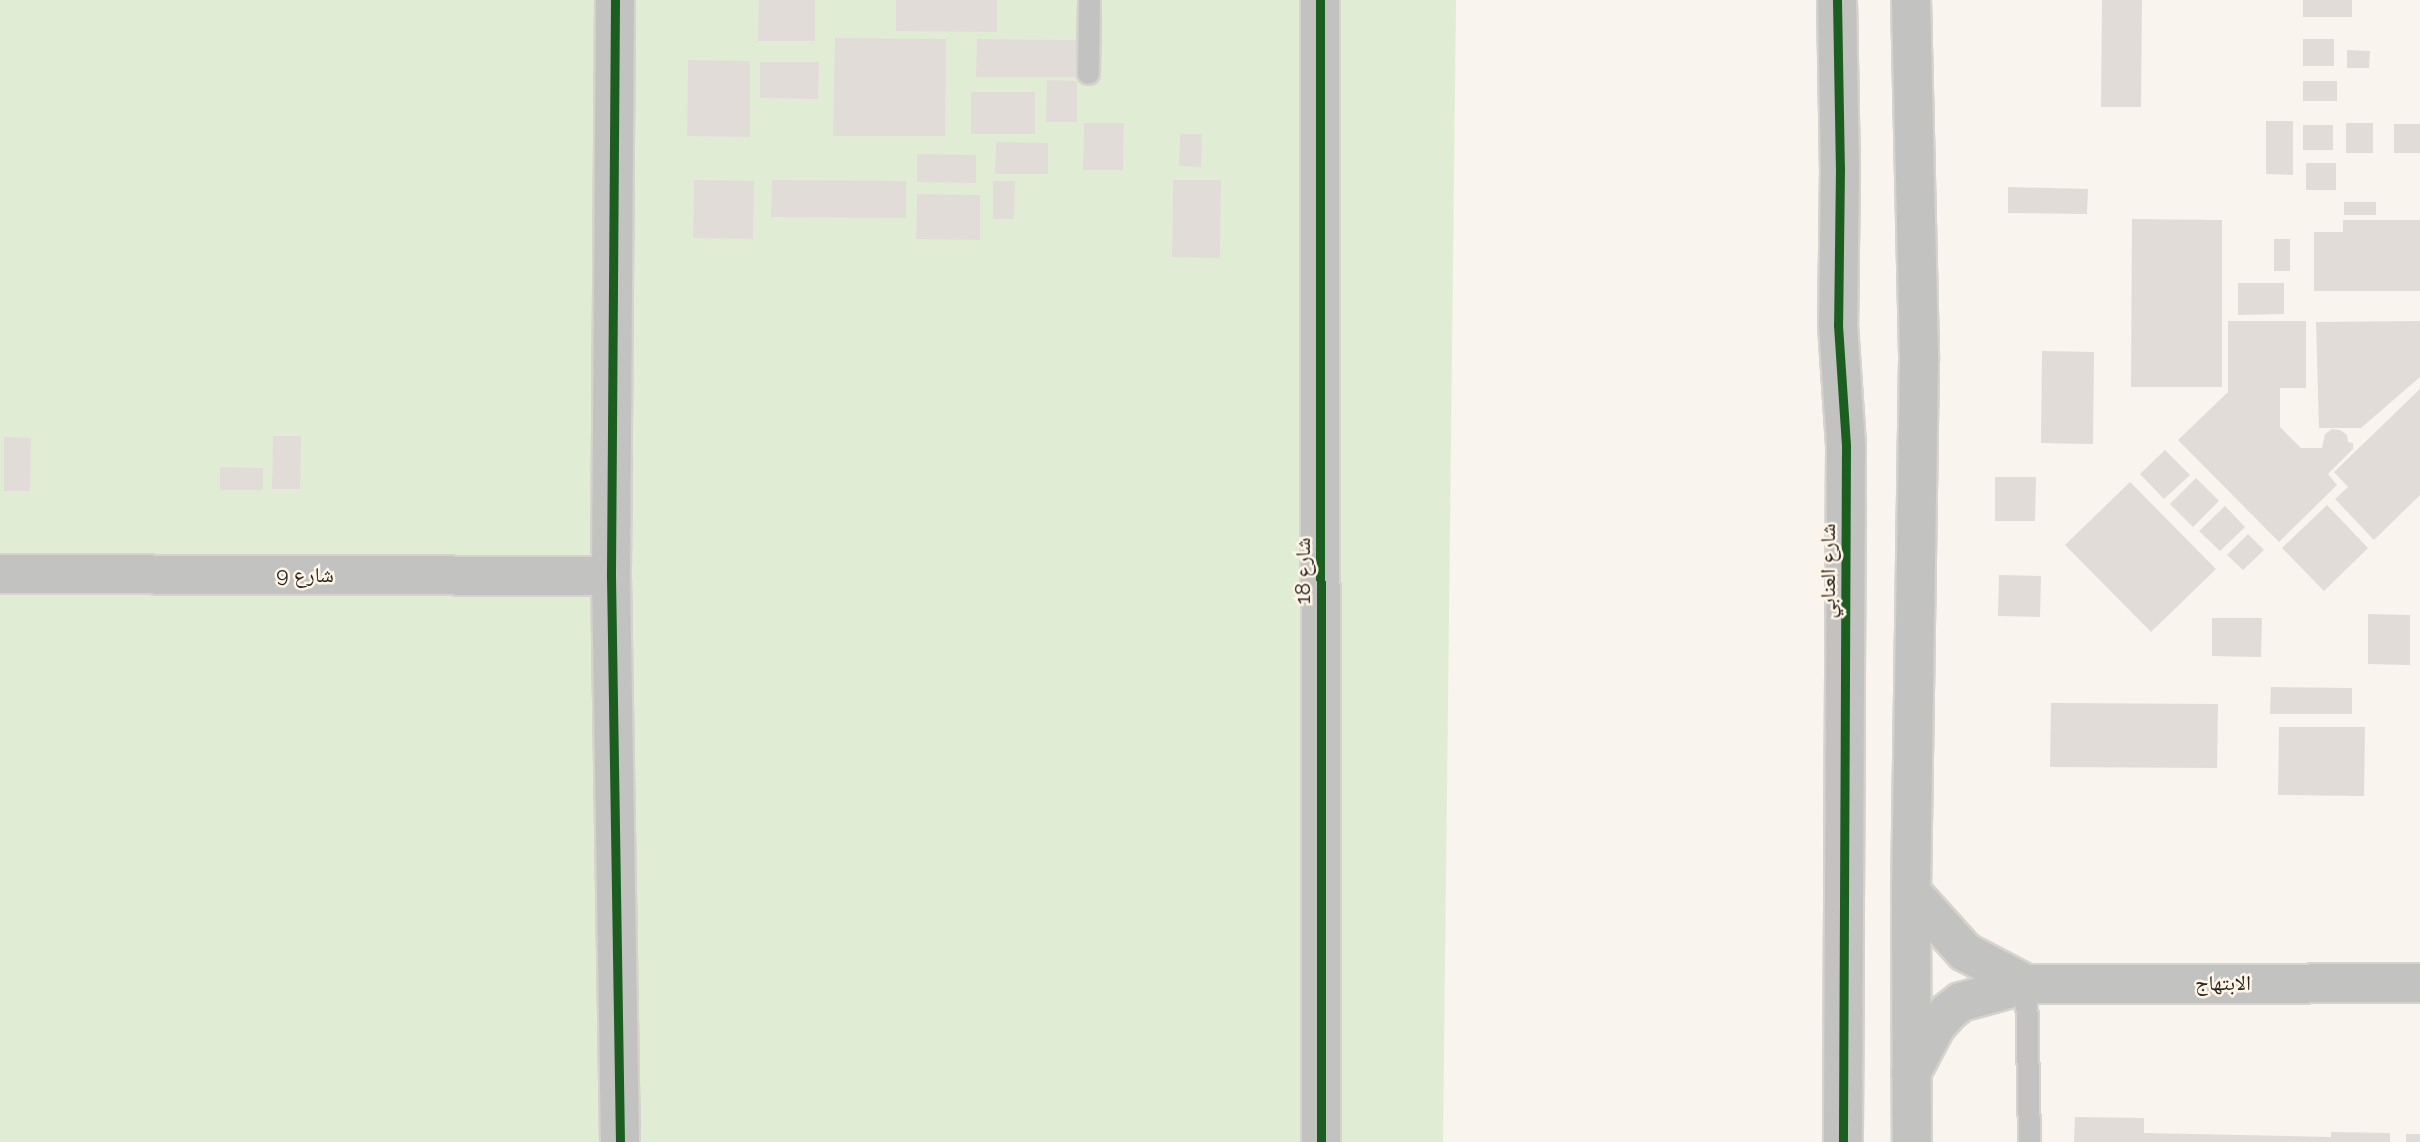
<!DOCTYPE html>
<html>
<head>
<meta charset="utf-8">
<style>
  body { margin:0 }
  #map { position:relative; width:2420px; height:1142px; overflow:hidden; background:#f9f4ed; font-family:Raleway,"Noto Naskh Arabic",sans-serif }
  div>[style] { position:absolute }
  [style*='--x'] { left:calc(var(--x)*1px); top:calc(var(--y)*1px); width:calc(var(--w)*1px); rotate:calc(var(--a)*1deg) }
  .green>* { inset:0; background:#e0edd4 }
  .building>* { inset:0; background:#e2dcd8 }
  .roads { filter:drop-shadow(2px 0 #d6d2cd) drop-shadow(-2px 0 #d6d2cd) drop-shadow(0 2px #d6d2cd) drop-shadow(0 -2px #d6d2cd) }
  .service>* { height:21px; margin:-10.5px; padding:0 10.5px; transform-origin:10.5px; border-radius:10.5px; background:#c2c3c0 }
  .minor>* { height:38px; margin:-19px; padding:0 19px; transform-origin:19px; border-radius:19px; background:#c2c3c0 }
  .tertiary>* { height:38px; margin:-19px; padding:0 19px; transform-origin:19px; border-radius:19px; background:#c2c3c0 }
  .cycleway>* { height:9px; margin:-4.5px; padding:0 4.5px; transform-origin:4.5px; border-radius:4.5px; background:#1b5e20 }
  span { translate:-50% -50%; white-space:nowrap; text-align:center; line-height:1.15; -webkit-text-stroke:5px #fff5e7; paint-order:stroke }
  .street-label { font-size:21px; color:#26221d }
</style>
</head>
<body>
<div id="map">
  <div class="green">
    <div style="clip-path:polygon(0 0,1456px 0,1443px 1142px,0 1142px)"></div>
  </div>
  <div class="building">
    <div style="clip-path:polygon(759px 0,815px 0,815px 41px,758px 41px)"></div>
    <div style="clip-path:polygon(896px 0,997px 0,997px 32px,896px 31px)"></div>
    <div style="clip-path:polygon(2102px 0,2142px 0,2141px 107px,2101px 107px)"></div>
    <div style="clip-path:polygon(2303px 0,2352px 0,2352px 17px,2303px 17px)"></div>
    <div style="clip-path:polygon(835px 38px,946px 39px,945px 136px,833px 136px)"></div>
    <div style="clip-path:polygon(977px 39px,1081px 40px,1081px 77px,976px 77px)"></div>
    <div style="clip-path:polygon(2303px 39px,2334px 39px,2334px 66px,2303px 66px)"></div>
    <div style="clip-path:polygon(2347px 50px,2370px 51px,2369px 68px,2347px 68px)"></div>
    <div style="clip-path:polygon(688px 60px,750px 61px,750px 137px,687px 136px)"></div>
    <div style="clip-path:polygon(760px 62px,819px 62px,818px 99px,760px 98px)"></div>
    <div style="clip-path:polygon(1047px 80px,1077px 81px,1077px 122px,1046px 122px)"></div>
    <div style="clip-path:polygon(2303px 81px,2337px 81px,2337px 101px,2303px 101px)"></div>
    <div style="clip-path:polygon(971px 92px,1035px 92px,1035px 134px,971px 134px)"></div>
    <div style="clip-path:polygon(2266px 121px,2293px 121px,2293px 175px,2266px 174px)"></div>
    <div style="clip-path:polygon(1084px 123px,1124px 123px,1123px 170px,1083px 170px)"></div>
    <div style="clip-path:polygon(2346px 123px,2373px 123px,2373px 153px,2346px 153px)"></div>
    <div style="clip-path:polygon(2394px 124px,2420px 124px,2420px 153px,2394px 153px)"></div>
    <div style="clip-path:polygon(2303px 125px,2333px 125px,2333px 150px,2303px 150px)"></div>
    <div style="clip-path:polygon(1180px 134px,1202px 134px,1201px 167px,1179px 166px)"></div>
    <div style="clip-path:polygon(996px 142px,1048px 143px,1048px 174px,995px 174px)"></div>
    <div style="clip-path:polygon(917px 154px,976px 155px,976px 183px,917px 182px)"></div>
    <div style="clip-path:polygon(2306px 163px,2336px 163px,2336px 190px,2306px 190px)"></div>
    <div style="clip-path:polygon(694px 180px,754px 181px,753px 239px,693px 238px)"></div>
    <div style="clip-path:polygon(772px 180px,906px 181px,906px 218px,771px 217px)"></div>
    <div style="clip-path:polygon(1173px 180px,1221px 180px,1220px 258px,1172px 257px)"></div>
    <div style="clip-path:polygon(993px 181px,1015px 181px,1014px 219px,993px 219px)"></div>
    <div style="clip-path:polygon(2008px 187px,2088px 189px,2087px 214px,2008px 213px)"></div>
    <div style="clip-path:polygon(917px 194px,980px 195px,980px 240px,916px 239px)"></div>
    <div style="clip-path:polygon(2344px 202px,2376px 202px,2376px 215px,2344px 215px)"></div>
    <div style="clip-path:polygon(2132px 219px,2222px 220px,2222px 387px,2131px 387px)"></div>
    <div style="clip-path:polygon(2343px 220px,2420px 220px,2420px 291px,2314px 291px,2314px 232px,2343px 232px)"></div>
    <div style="clip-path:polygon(2274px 239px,2290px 239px,2290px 271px,2274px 271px)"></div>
    <div style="clip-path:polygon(2238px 283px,2284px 283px,2284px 314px,2238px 315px)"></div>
    <div style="clip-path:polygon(2228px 321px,2306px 321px,2306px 388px,2280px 388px,2280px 427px,2301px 448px,2322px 448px,2325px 434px,2332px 429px,2340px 430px,2347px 435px,2348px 442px,2353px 443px,2353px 449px,2328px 474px,2337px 485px,2279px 542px,2178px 440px,2228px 392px)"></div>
    <div style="clip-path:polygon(2420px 321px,2420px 377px,2361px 428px,2319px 428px,2316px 322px)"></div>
    <div style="clip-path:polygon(2042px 351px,2094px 352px,2093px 444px,2041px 443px)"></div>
    <div style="clip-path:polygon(2420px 389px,2420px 495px,2374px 540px,2335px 499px,2348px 487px,2334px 472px)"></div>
    <div style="clip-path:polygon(273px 436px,301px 436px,300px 489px,272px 489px)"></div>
    <div style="clip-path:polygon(4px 437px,31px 438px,30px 491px,4px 491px)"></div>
    <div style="clip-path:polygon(2165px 450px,2190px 475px,2164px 499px,2140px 474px)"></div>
    <div style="clip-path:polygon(220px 467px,263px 468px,263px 490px,220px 490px)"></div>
    <div style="clip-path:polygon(1995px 477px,2036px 477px,2035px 521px,1995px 521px)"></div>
    <div style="clip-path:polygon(2196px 478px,2219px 501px,2193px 527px,2170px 504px)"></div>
    <div style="clip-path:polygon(2130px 482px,2216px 569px,2151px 632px,2065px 545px)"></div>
    <div style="clip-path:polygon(2327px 505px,2368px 548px,2324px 591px,2282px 548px)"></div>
    <div style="clip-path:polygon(2225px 506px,2245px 527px,2220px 551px,2199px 531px)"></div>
    <div style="clip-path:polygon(2248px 534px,2264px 550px,2243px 570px,2227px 555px)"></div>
    <div style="clip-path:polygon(1999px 575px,2041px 576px,2040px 617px,1998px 616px)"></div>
    <div style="clip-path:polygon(2368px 614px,2410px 615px,2410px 665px,2368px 664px)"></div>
    <div style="clip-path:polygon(2212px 618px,2262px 618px,2261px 657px,2212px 656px)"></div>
    <div style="clip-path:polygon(2271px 687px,2352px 688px,2352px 714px,2270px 714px)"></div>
    <div style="clip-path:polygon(2051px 703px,2218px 704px,2217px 768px,2050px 767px)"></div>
    <div style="clip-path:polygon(2279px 727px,2365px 727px,2364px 796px,2278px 795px)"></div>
    <div style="clip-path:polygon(2075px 1117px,2144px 1118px,2144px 1133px,2331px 1137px,2331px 1132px,2390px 1133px,2390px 1142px,2074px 1142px)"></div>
    <div style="clip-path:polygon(2406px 1134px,2420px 1134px,2420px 1142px,2406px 1142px)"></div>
  </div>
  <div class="roads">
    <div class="service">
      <div style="--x:1088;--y:73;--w:73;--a:-89.2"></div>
      <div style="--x:2026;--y:984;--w:158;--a:88.9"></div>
    </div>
    <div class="minor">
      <div style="--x:615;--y:0;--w:576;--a:90.4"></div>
      <div style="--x:611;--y:576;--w:566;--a:89.09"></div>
      <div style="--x:1320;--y:0;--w:1142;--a:89.95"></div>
      <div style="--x:0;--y:574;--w:611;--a:0.19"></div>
      <div style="--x:1911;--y:892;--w:81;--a:48"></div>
      <div style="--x:1965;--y:952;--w:69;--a:27.7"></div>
      <div style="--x:1911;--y:1073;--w:53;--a:-62"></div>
      <div style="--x:1936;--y:1026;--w:18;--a:-49"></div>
      <div style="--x:1948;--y:1012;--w:16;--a:-38"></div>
      <div style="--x:1961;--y:1002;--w:67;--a:-15.5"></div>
      <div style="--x:2026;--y:984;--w:394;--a:-0.1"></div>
    </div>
    <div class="tertiary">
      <div style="--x:1837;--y:0;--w:168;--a:89"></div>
      <div style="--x:1840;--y:168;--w:157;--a:90.7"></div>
      <div style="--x:1838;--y:325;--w:121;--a:86.2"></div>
      <div style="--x:1846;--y:446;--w:696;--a:90.25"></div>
      <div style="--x:1911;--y:0;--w:360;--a:88.7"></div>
      <div style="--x:1919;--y:360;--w:532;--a:90.86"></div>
      <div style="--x:1911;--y:892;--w:250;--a:89.8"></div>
    </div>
  </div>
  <div class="cycleway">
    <div style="--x:615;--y:0;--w:576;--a:90.4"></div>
    <div style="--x:611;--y:576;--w:566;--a:89.09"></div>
    <div style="--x:1320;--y:0;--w:1142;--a:89.95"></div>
    <div style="--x:1837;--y:0;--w:168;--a:89"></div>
    <div style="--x:1840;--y:168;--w:157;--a:90.7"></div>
    <div style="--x:1838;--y:325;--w:121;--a:86.2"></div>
    <div style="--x:1846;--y:446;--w:696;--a:90.25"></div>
  </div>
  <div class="street-label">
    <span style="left:1303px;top:571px;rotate:-90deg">شارع 18</span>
    <span style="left:1828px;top:571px;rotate:-90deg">شارع العنابي</span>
    <span style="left:305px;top:575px">شارع 9</span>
    <span style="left:2223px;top:983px">الابتهاج</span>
  </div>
</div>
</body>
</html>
